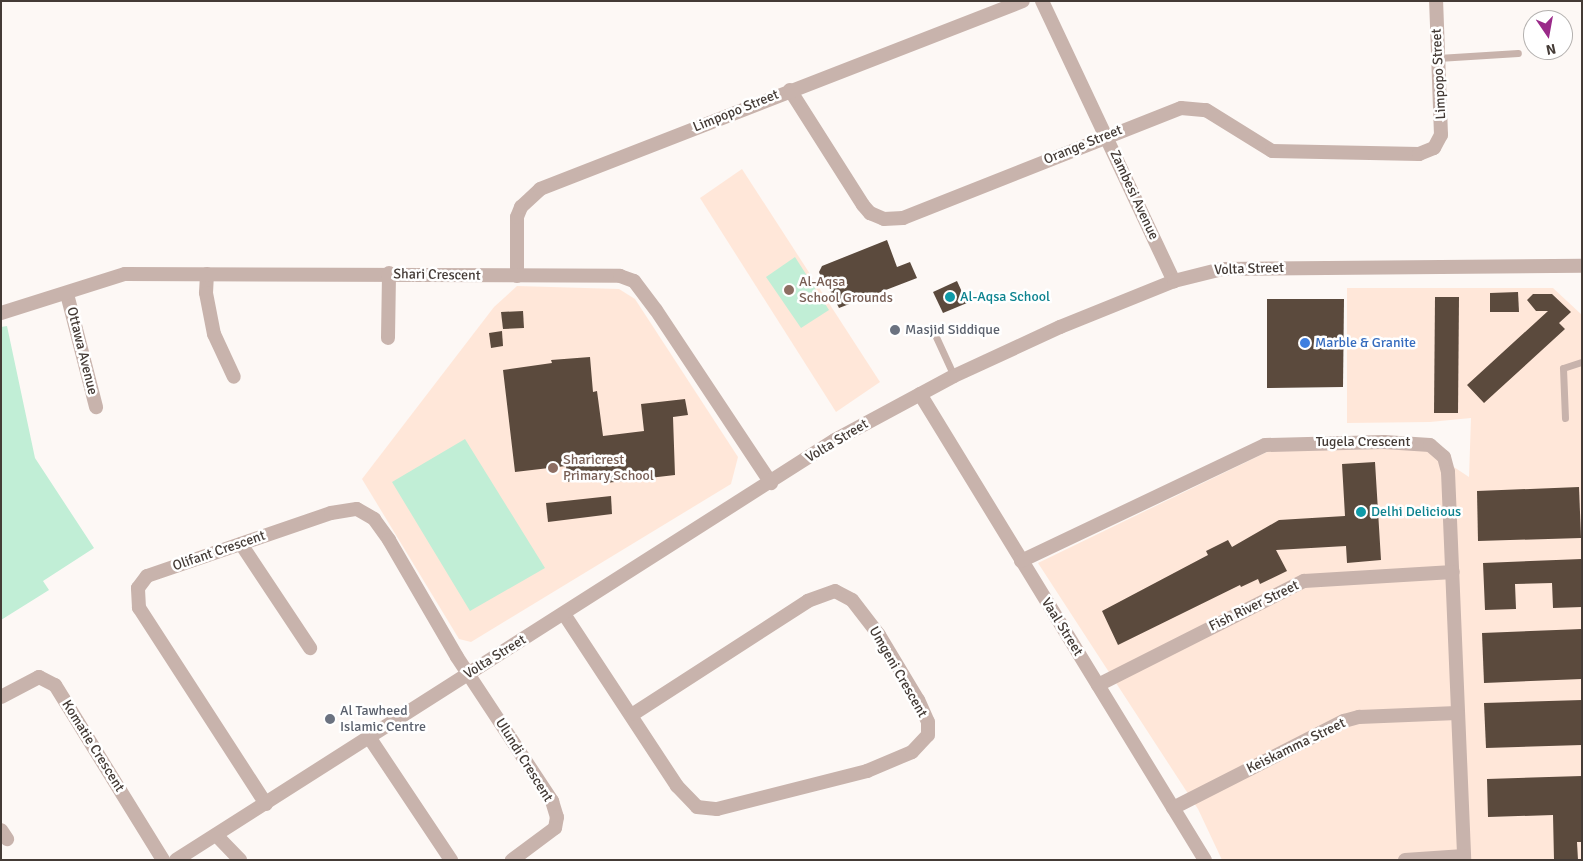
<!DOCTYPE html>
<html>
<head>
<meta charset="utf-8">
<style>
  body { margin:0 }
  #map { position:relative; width:1583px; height:861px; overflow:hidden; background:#fdf8f5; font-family:Signika,sans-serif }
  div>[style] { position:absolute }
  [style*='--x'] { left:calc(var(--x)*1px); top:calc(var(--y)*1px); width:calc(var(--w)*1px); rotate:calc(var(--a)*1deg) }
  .built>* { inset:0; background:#ffe7d9 }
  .green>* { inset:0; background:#c1eed6 }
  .building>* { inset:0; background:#5b4a3d }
  .service>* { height:7px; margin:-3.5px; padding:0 3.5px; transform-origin:3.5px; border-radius:3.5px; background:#c8b3ac }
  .minor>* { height:14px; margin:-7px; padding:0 7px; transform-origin:7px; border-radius:7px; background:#c8b3ac }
  .tertiary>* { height:14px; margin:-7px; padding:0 7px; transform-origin:7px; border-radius:7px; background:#c8b3ac }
  .dots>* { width:14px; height:14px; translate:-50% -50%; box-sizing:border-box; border:2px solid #fff; border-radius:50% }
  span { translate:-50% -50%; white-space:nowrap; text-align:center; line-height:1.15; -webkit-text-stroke:5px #fff; paint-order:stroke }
  .street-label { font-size:14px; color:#443b36 }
  .education-label { font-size:14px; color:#785e54 }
  .left { translate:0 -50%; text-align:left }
  .culture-label { font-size:14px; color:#0d838f }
  .worship-label { font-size:14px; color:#5b616d }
  .shop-label { font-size:14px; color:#366cbe }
  .frame { position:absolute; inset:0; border:2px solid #443b36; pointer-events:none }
  .north { position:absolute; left:1523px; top:10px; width:50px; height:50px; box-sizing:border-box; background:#fff; border:1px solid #b4b1af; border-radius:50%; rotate:168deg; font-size:14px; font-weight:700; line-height:20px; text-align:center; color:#443b36 }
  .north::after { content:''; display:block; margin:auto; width:18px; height:22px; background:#9a2a89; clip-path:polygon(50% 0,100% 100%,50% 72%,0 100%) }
</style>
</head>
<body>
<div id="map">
  <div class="built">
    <div style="clip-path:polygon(742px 169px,880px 382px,836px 412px,700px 198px)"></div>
    <div style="clip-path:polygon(517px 286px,619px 289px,635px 299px,738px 457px,731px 484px,471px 642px,459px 639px,362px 479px,494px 307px)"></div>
    <div style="clip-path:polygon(1347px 288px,1553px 288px,1582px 315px,1582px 860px,1222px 860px,1198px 809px,1038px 563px,1269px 451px,1425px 448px,1469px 477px,1471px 418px,1430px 422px,1347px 423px)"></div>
  </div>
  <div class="green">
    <div style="clip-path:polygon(795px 257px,829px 310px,801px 328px,766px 277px)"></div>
    <div style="clip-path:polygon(7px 326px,35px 458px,94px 548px,43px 581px,49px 590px,1px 620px,1px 327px)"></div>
    <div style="clip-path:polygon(465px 439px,545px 568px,470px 611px,392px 482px)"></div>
  </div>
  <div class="building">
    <div style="clip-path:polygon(887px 240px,897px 267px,910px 262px,917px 278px,839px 308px,828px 286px,825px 287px,819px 272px,822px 266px)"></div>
    <div style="clip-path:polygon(957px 281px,967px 303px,943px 313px,933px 292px)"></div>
    <div style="clip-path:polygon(1518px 292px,1519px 312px,1490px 312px,1490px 293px)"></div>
    <div style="clip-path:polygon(1533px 294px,1552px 294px,1571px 312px,1559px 323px,1565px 329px,1484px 403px,1467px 385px,1548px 311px,1536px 311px,1527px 300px)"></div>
    <div style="clip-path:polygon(1435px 297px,1459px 297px,1458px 413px,1434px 413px)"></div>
    <div style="clip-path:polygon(1267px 299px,1344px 299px,1343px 387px,1267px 388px)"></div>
    <div style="clip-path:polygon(523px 311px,524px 328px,503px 329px,501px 312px)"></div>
    <div style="clip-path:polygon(502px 331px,503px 346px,491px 348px,489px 333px)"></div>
    <div style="clip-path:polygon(590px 357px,593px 392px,597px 391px,603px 436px,644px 431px,641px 404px,685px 399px,688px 415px,673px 417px,675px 475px,606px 483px,605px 477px,568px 482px,566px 466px,515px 472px,503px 370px,552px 363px,551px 360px)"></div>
    <div style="clip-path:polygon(1375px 462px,1381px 560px,1347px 563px,1346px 546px,1276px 550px,1287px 571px,1260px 584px,1258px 579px,1241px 587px,1240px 585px,1118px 645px,1102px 611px,1208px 555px,1206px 551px,1228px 540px,1232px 547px,1279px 520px,1345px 516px,1342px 464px)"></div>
    <div style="clip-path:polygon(1579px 487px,1581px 538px,1478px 541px,1477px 491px)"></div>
    <div style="clip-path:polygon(611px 496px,612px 514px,548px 522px,546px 503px)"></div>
    <div style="clip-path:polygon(1582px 559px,1582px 607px,1553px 608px,1552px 583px,1515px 584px,1516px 609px,1485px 610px,1483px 563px)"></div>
    <div style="clip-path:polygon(1582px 629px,1582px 679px,1484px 683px,1482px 633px)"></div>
    <div style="clip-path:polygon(1582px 700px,1582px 745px,1486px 748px,1484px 703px)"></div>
    <div style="clip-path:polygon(1582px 776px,1582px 842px,1577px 842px,1578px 860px,1554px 860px,1553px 815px,1488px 817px,1487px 779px)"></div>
  </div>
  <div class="service">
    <div style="--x:1438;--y:58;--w:80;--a:-3.6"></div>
    <div style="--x:931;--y:326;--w:55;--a:65.3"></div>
    <div style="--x:1565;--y:418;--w:50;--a:-92.3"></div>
    <div style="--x:1563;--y:368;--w:20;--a:-18"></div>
  </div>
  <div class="minor">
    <div style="--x:1042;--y:1;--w:310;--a:64.8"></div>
    <div style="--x:790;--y:90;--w:136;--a:57.6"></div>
    <div style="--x:863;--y:205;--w:11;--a:49"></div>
    <div style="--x:870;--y:213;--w:15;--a:23"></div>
    <div style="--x:884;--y:219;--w:19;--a:-3"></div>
    <div style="--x:903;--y:218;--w:299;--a:-21.6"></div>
    <div style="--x:1181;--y:108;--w:25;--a:5"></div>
    <div style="--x:1206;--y:110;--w:78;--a:31.8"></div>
    <div style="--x:1272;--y:151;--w:147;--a:1.2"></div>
    <div style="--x:1419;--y:154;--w:16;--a:-22"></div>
    <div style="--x:1434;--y:148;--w:15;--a:-62"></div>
    <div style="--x:1441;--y:135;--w:134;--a:-92.1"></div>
    <div style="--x:207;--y:274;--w:19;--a:93"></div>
    <div style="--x:206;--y:293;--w:42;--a:79"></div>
    <div style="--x:214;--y:334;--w:47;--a:65.1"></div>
    <div style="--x:517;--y:276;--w:59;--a:-90"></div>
    <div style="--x:517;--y:217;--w:11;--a:-68"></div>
    <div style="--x:521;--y:207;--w:26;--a:-43"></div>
    <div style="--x:540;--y:189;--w:518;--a:-21.27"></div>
    <div style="--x:67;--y:294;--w:117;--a:75.6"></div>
    <div style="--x:1;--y:313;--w:130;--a:-17.5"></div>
    <div style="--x:125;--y:274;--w:495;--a:0.2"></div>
    <div style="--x:620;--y:276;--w:15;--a:20"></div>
    <div style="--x:634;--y:281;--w:36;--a:53"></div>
    <div style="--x:656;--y:310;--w:208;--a:56.4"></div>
    <div style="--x:388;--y:338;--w:65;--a:-89.1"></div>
    <div style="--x:920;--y:394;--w:546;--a:58.55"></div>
    <div style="--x:241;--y:544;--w:125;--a:56.4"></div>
    <div style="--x:1021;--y:561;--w:270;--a:-25.4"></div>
    <div style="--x:1265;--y:445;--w:119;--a:-1.4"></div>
    <div style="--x:1384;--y:442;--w:46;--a:3.7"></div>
    <div style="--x:1430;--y:445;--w:18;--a:41"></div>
    <div style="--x:1444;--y:457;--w:16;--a:75"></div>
    <div style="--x:1448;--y:472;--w:388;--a:87.6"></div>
    <div style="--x:564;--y:614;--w:206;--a:56.7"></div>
    <div style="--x:677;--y:786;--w:29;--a:46"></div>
    <div style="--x:697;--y:807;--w:20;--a:6"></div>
    <div style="--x:717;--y:809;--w:155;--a:-14.2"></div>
    <div style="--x:867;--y:771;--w:49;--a:-22.9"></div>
    <div style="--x:912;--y:752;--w:23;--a:-47"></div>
    <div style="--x:928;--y:735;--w:13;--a:-90"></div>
    <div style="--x:928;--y:722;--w:24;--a:-114"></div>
    <div style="--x:918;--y:700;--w:76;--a:-121"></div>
    <div style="--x:879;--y:635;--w:44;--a:-127.6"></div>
    <div style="--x:852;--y:600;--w:19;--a:-152"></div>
    <div style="--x:835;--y:591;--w:29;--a:160"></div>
    <div style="--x:808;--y:601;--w:208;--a:147.1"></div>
    <div style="--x:1098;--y:685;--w:231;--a:-26.8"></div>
    <div style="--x:1304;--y:581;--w:149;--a:-3.5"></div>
    <div style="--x:1;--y:697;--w:43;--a:-27.8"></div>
    <div style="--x:39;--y:677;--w:18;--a:27"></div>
    <div style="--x:55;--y:685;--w:206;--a:58.3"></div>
    <div style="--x:369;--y:737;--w:148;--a:56.3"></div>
    <div style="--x:266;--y:804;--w:234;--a:-122.9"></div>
    <div style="--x:139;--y:608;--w:20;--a:-93"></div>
    <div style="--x:138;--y:588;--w:15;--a:-53"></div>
    <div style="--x:147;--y:576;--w:194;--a:-18.9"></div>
    <div style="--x:331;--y:513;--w:26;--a:-9"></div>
    <div style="--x:357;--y:509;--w:20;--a:30"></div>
    <div style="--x:374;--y:519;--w:26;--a:54"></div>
    <div style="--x:389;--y:540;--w:135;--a:59.8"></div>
    <div style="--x:457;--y:657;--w:173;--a:56.6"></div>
    <div style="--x:552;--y:801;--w:17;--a:73"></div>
    <div style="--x:557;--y:817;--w:11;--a:100"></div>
    <div style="--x:555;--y:828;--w:54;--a:143.3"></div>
    <div style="--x:1173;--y:808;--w:192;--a:-27"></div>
    <div style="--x:1344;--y:721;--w:16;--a:-15"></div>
    <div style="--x:1359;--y:717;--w:98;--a:-2.3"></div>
    <div style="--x:1;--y:830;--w:11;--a:56"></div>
    <div style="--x:216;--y:835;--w:35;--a:46"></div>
    <div style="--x:1405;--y:860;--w:59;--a:-3.9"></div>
  </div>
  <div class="tertiary">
    <div style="--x:176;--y:860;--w:781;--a:-32.51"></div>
    <div style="--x:835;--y:440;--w:135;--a:-28.3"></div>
    <div style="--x:954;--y:376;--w:117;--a:-24.8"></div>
    <div style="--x:1060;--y:327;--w:123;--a:-22"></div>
    <div style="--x:1174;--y:281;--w:49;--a:-14"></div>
    <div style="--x:1222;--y:269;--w:360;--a:-0.5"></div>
  </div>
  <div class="dots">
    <div style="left:789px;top:290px;background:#8d6e63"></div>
    <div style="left:950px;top:297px;background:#0f9aa8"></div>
    <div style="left:895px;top:330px;background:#6b7280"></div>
    <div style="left:1305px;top:343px;background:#3f7fe0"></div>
    <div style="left:553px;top:468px;background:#8d6e63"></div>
    <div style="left:1361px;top:512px;background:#0f9aa8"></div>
    <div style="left:330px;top:719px;background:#6b7280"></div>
  </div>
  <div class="street-label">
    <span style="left:1439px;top:74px;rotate:-93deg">Limpopo Street</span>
    <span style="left:736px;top:111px;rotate:-22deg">Limpopo Street</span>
    <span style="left:1083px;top:145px;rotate:-22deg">Orange Street</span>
    <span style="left:1134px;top:195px;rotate:65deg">Zambesi Avenue</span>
    <span style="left:1249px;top:269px;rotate:-2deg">Volta Street</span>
    <span style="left:437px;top:275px;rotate:1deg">Shari Crescent</span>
    <span style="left:82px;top:351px;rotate:76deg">Ottawa Avenue</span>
    <span style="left:837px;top:441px;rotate:-31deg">Volta Street</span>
    <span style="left:1363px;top:442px">Tugela Crescent</span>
    <span style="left:219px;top:551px;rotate:-19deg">Olifant Crescent</span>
    <span style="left:1254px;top:606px;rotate:-26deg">Fish River Street</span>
    <span style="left:1062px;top:627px;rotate:58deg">Vaal Street</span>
    <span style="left:495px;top:657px;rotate:-32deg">Volta Street</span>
    <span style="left:898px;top:672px;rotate:60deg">Umgeni Crescent</span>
    <span style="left:93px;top:746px;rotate:58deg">Komatie Crescent</span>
    <span style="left:1296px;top:746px;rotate:-26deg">Keiskamma Street</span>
    <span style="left:524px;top:760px;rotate:58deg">Ulundi Crescent</span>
  </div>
  <div class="education-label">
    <span class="left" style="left:799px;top:290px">Al-Aqsa<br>School Grounds</span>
    <span class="left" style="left:563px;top:468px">Sharicrest<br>Primary School</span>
  </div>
  <div class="culture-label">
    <span class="left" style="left:960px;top:297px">Al-Aqsa School</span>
    <span class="left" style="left:1371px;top:512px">Delhi Delicious</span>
  </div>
  <div class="worship-label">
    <span class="left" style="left:905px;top:330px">Masjid Siddique</span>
    <span class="left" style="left:340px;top:719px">Al Tawheed<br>Islamic Centre</span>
  </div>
  <div class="shop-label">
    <span class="left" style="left:1315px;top:343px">Marble &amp; Granite</span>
  </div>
  <div class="frame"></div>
  <div class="north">N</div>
</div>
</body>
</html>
